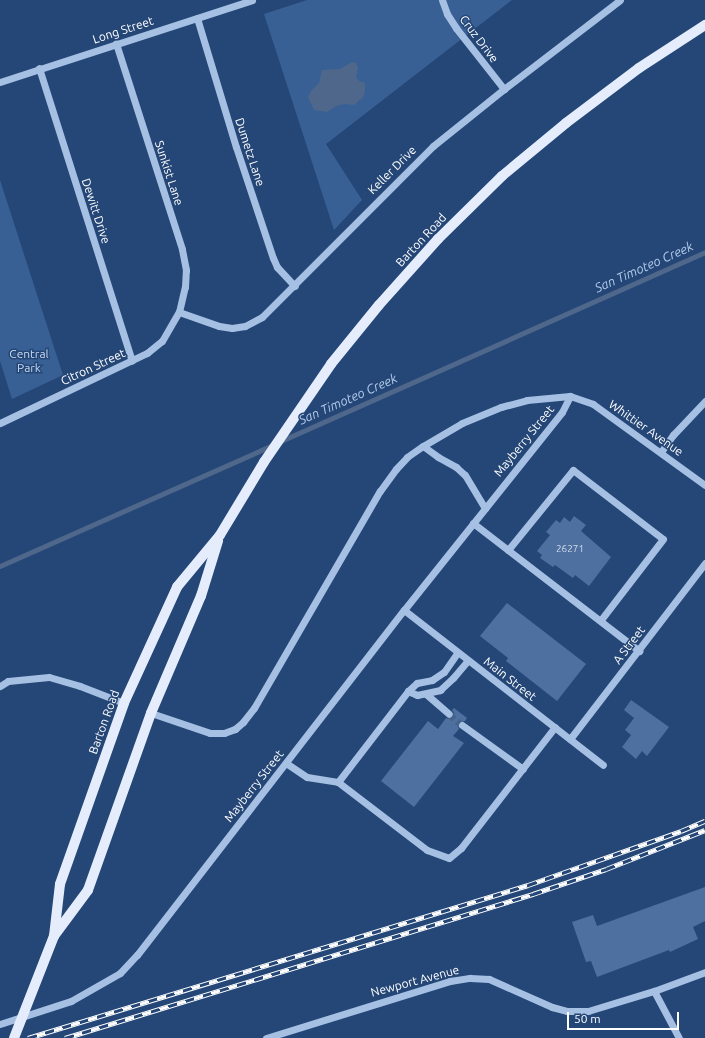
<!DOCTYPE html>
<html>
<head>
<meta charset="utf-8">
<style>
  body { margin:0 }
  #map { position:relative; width:705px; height:1038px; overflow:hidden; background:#254777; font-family:Ubuntu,sans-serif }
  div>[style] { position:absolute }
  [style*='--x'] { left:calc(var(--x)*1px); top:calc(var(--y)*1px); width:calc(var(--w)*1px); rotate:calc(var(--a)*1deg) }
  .green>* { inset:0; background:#386094 }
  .water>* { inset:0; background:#4e678a }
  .stream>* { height:4.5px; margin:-2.25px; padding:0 2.25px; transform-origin:2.25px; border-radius:2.25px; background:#4e678a }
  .building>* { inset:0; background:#4d70a0 }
  .minor-tunnel>* { height:7px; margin-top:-3.5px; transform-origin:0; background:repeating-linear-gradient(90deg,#46638b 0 7px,transparent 0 10.5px) }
  .minor>* { height:7px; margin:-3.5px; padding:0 3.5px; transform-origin:3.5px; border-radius:3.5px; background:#a6c0e3 }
  .major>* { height:10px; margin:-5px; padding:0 5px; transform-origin:5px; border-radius:5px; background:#e5edfc }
  .rail>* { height:4.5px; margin-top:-2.25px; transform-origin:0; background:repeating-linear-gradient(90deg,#254777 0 9px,#fff 0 18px); box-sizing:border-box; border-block:1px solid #fff }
  .major-bridge>* { height:10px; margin:-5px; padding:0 5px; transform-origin:5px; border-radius:5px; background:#e5edfc }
  span { translate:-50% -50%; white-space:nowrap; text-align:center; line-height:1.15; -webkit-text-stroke:3px #254777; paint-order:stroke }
  .number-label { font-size:10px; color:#d2dbe7 }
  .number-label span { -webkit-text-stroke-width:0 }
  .street-label { font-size:12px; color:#fff }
  .park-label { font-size:12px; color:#c8daf2 }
  .water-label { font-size:13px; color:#b1caeb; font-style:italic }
  .scale { position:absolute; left:567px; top:1012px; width:112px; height:18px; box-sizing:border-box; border:2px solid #fff; border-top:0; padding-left:5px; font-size:12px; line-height:14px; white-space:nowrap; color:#fff; -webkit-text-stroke:3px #254777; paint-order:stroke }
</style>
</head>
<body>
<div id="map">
  <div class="green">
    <div style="clip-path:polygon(307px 0,512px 0,326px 144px,362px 200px,334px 230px,264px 14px)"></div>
    <div style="clip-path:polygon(0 180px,63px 375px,12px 399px,0 361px)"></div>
  </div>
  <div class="water">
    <div style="clip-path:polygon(352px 62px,356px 63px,358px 68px,356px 77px,359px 81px,365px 83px,365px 91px,363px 97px,354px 105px,344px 104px,336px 106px,327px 112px,314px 110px,308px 97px,311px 91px,319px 83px,322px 70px,340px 69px)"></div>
  </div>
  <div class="stream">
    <div style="--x:281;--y:441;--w:464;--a:-24"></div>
    <div style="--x:0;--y:566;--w:299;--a:-23.9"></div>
  </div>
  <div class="building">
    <div style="clip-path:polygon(574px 516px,586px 525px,581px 531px,611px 557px,589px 586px,575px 575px,573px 578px,555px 565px,553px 567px,540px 558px,542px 555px,537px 551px,550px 535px,546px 532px,556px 520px,560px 523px,564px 517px,570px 522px)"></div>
    <div style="clip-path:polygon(507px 603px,586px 664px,557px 701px,506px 661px,508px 658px,480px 636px)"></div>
    <div style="clip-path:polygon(631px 700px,669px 727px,647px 756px,642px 751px,636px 759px,622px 747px,631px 735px,625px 730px,634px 718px,624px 710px)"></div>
    <div style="clip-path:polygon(454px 708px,467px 718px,465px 721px,458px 722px,457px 725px,459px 729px,453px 736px,464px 743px,414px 807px,381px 781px,428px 721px,438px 729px,446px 718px,450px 719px,453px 717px,454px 713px,452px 710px)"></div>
    <div style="clip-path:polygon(705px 887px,705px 921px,693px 927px,698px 939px,670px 952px,669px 950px,597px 977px,591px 961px,586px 962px,572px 922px,593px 915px,597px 926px)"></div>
  </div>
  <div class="minor-tunnel">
    <div style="--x:449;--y:714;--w:17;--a:40"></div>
  </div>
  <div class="minor">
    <div style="--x:442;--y:0;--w:15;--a:70"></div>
    <div style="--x:447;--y:14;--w:17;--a:57"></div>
    <div style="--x:456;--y:28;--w:78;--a:51.8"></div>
    <div style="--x:197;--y:18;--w:135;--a:73.2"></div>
    <div style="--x:236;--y:147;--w:117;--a:71.6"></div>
    <div style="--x:273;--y:258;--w:10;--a:66"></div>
    <div style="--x:277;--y:267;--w:26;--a:47"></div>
    <div style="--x:39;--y:68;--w:307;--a:72.4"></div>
    <div style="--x:0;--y:82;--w:265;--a:-18"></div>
    <div style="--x:179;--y:312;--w:42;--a:19.3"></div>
    <div style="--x:219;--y:326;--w:13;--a:9"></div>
    <div style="--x:232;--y:328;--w:13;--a:-9"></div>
    <div style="--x:245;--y:326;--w:19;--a:-28"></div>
    <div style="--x:262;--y:317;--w:242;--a:-45"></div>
    <div style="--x:433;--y:146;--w:91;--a:-38.8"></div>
    <div style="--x:504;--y:89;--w:146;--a:-37.5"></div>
    <div style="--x:0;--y:423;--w:163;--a:-25.5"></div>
    <div style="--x:147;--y:353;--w:19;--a:-39"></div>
    <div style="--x:162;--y:341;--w:34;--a:-60"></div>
    <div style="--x:179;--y:312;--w:26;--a:-77"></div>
    <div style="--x:185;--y:287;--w:17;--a:-87"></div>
    <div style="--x:186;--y:270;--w:21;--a:-101"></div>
    <div style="--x:182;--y:249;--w:216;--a:-107.8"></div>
    <div style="--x:423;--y:446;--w:45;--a:-30.5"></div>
    <div style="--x:462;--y:423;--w:42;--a:-22.3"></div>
    <div style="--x:501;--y:407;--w:27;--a:-15"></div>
    <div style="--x:527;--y:400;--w:43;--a:-5.3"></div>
    <div style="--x:570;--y:396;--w:24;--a:19"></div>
    <div style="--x:593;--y:404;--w:138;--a:35.9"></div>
    <div style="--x:661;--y:452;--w:21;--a:-55"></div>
    <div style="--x:673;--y:435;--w:47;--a:-46.7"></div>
    <div style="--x:473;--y:523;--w:210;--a:37.6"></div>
    <div style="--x:508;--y:550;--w:103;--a:-50.9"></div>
    <div style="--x:573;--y:470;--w:113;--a:37.5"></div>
    <div style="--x:663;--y:539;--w:103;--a:127.5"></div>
    <div style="--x:404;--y:610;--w:252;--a:37.9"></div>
    <div style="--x:0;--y:686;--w:9;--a:-32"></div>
    <div style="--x:8;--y:681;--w:41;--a:-5.6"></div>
    <div style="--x:49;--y:677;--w:32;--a:16"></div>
    <div style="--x:80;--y:686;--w:47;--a:21.1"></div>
    <div style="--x:408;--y:691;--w:10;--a:24"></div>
    <div style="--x:417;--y:695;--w:24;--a:-12"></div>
    <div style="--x:440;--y:690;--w:18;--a:-43"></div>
    <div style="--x:453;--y:678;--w:23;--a:-50"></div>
    <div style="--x:426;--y:694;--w:30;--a:41"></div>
    <div style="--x:151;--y:713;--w:62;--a:18.7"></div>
    <div style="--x:210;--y:733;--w:14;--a:0"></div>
    <div style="--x:224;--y:733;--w:12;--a:-20"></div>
    <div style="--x:235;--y:729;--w:11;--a:-41"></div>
    <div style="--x:243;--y:722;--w:18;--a:-52"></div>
    <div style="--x:254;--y:708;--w:251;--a:-59.9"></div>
    <div style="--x:380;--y:491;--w:27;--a:-54"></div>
    <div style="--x:396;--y:469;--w:16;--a:-47"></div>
    <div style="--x:407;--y:457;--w:19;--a:-35"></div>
    <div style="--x:423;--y:446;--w:19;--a:36"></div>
    <div style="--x:438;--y:457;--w:21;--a:29"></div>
    <div style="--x:456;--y:467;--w:12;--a:42"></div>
    <div style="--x:465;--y:475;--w:39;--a:59"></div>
    <div style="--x:462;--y:725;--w:75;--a:35.8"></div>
    <div style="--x:570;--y:739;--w:222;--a:-52.5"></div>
    <div style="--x:286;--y:763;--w:25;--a:34"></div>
    <div style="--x:307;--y:777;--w:31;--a:9"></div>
    <div style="--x:338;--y:782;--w:112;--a:37.4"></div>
    <div style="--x:427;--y:850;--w:23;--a:20"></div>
    <div style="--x:449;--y:858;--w:16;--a:-40"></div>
    <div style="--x:461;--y:848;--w:153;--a:-52.2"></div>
    <div style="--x:338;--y:782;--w:115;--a:-52.4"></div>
    <div style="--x:408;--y:691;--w:12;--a:-42"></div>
    <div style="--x:417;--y:683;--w:15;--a:-11"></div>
    <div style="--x:432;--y:680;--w:14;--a:-34"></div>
    <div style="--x:444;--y:672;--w:24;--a:-55"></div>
    <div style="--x:654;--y:991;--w:53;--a:62"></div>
    <div style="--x:0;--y:1024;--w:75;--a:-17.9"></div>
    <div style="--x:71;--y:1001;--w:56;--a:-29.7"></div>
    <div style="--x:120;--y:973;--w:25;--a:-47"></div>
    <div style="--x:137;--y:955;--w:436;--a:-52.3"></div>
    <div style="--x:404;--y:610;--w:253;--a:-51.4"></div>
    <div style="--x:562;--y:412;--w:18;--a:-63"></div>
    <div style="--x:266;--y:1038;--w:193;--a:-17.2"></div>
    <div style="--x:450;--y:981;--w:20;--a:-9"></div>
    <div style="--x:470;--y:978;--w:19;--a:3"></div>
    <div style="--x:489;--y:979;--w:69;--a:24"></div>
    <div style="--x:552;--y:1007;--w:16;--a:15"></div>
    <div style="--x:567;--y:1011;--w:21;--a:0"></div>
    <div style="--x:588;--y:1011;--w:69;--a:-16.9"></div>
    <div style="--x:654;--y:991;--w:54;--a:-20.4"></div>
  </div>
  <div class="major">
    <div style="--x:54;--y:936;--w:52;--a:-83.4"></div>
    <div style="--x:60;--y:884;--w:192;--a:-70.5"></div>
    <div style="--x:124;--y:703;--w:128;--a:-65.4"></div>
    <div style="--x:177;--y:587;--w:67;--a:-50.4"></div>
    <div style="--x:220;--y:535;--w:85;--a:-58.9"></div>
    <div style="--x:264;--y:462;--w:119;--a:-55.6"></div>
    <div style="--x:331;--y:364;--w:76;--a:-50.9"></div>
    <div style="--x:379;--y:305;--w:89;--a:-48.2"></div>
    <div style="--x:438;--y:239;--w:90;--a:-44.5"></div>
    <div style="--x:502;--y:176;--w:83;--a:-39.6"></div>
    <div style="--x:566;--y:123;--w:91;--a:-37"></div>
    <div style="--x:639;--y:68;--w:79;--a:-33.1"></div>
    <div style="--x:54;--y:936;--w:57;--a:-53.5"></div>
    <div style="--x:88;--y:890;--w:188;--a:-70.4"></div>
    <div style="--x:151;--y:713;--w:127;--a:-66.9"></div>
    <div style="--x:201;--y:596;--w:58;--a:-72.8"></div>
  </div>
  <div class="rail">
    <div style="--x:28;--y:1038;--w:523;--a:-17.01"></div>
    <div style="--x:528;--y:885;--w:162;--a:-19.4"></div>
    <div style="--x:681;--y:831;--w:26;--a:-23"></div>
    <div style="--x:65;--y:1038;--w:490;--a:-17.1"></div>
    <div style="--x:533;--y:894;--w:77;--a:-18.9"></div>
    <div style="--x:606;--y:869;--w:106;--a:-21.5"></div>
  </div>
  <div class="major-bridge">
    <div style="--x:14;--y:1038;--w:110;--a:-68.6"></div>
  </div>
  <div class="number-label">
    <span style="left:570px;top:549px">26271</span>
  </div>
  <div class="street-label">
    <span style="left:123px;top:30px;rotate:-18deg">Long Street</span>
    <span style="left:479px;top:39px;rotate:53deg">Cruz Drive</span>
    <span style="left:250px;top:152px;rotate:72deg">Dumetz Lane</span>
    <span style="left:392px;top:170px;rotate:-45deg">Keller Drive</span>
    <span style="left:169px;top:173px;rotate:72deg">Sunkist Lane</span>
    <span style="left:96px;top:211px;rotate:72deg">Dewitt Drive</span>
    <span style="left:421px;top:240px;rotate:-47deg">Barton Road</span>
    <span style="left:93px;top:367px;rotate:-25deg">Citron Street</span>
    <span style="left:646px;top:428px;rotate:35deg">Whittier Avenue</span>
    <span style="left:524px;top:441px;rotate:-51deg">Mayberry Street</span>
    <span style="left:629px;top:645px;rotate:-53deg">A Street</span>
    <span style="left:510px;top:679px;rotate:38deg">Main Street</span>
    <span style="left:104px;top:722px;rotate:-70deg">Barton Road</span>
    <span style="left:254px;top:786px;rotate:-52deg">Mayberry Street</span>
    <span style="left:415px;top:981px;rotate:-15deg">Newport Avenue</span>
  </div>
  <div class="park-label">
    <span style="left:29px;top:361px">Central<br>Park</span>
  </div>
  <div class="water-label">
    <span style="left:644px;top:267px;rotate:-24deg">San Timoteo Creek</span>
    <span style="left:348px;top:399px;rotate:-24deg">San Timoteo Creek</span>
  </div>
  <div class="scale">50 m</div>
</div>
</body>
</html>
